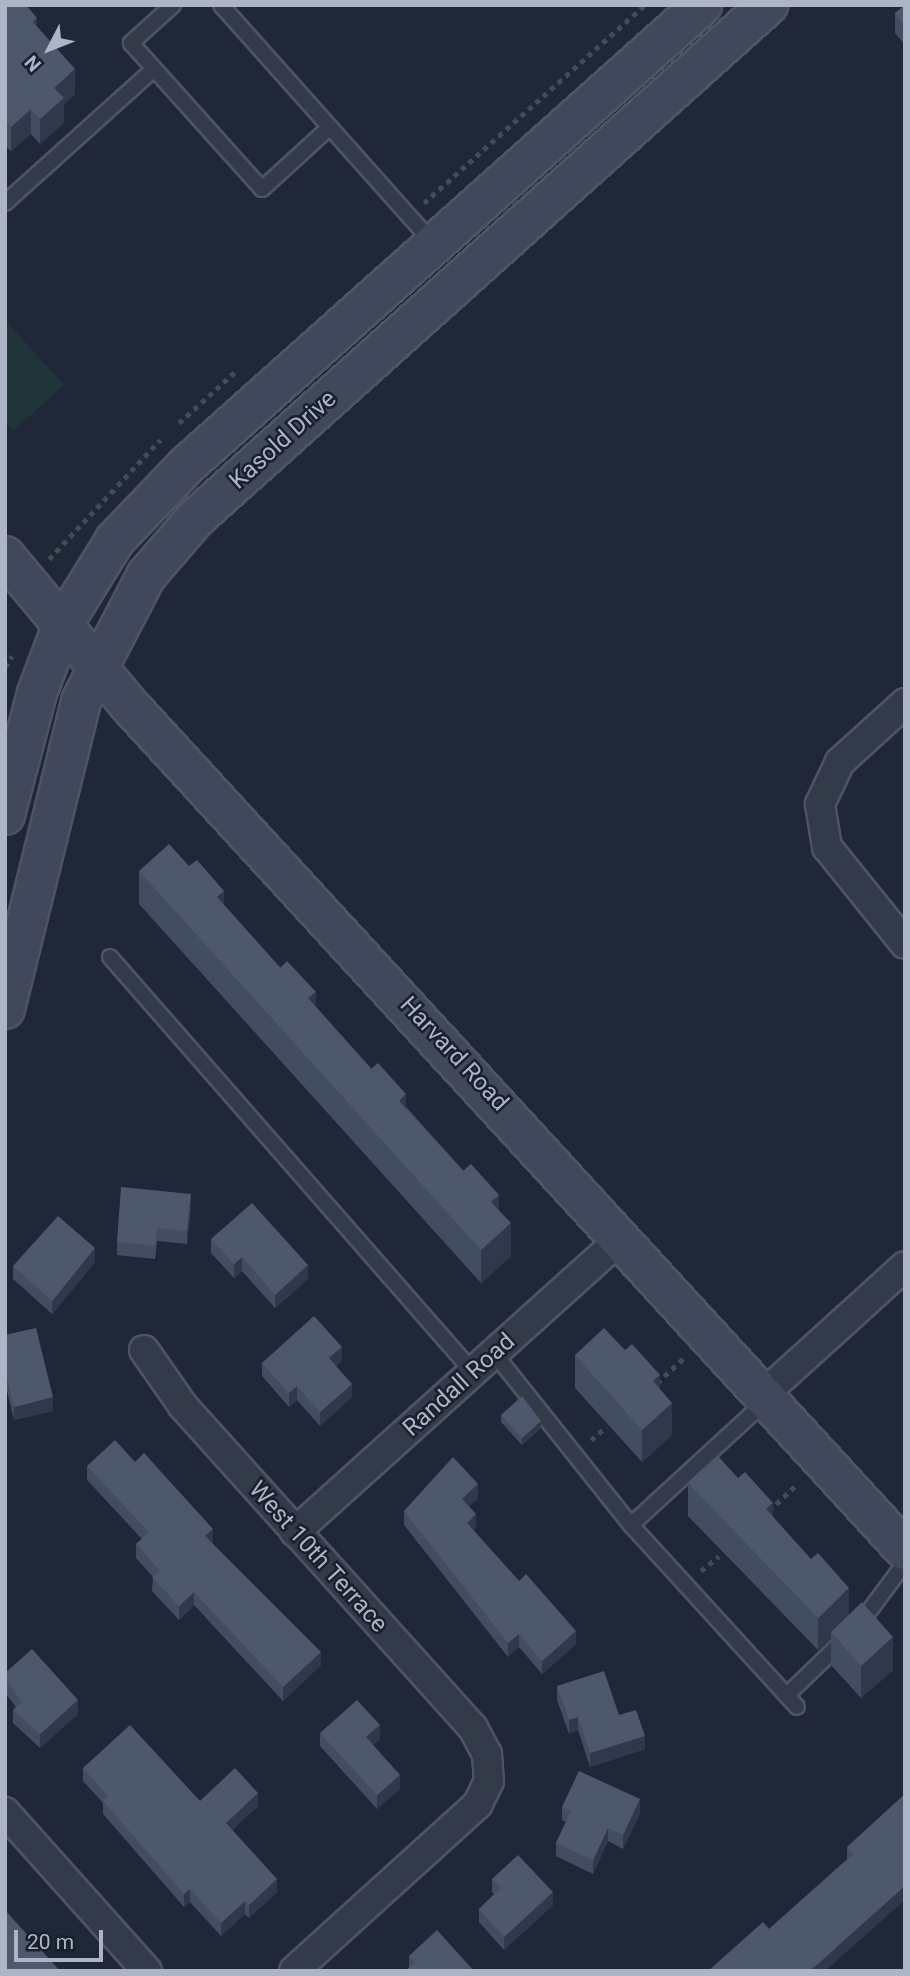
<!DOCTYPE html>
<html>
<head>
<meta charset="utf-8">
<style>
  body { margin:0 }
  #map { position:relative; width:910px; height:1976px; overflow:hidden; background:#1f2739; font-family:Roboto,sans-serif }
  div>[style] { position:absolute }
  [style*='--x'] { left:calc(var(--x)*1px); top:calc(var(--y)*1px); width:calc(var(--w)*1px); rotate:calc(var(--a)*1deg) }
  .green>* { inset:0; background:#21343a }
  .path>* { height:4.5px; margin-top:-2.25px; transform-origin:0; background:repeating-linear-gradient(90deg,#3c5054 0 5px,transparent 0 10px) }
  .roads { filter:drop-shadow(2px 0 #4d5464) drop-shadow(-2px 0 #4d5464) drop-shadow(0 2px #4d5464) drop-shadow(0 -2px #4d5464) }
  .lane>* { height:14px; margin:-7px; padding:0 7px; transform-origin:7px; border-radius:7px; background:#333a49 }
  .street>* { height:28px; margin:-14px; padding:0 14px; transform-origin:14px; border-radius:14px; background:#333a49 }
  .secondary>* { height:38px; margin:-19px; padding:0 19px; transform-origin:19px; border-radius:19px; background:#41485c }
  .wall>* { inset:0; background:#434d61 }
  .shaded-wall>* { inset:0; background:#30394c }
  .building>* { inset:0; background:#4e586c }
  span { translate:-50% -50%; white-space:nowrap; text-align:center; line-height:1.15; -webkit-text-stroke:5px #181f2d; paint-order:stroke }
  .street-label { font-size:24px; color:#adb4c6 }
  .frame { position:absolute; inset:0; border:7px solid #adb4c6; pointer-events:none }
  .north { position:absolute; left:14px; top:14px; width:70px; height:70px; -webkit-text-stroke:5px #181f2d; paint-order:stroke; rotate:228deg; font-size:19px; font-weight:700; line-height:28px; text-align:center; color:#adb4c6 }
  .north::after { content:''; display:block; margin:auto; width:24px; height:32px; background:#adb4c6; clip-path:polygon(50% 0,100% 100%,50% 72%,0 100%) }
  .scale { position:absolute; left:14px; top:1930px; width:89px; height:32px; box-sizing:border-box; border:4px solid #adb4c6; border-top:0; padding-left:9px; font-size:21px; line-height:24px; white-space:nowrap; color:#adb4c6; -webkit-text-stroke:5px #181f2d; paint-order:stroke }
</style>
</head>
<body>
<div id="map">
  <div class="green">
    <div style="clip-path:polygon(5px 320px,64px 385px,13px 431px,5px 422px)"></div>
  </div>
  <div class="path">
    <div style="--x:424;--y:203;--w:297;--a:-41.9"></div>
    <div style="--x:179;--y:423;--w:79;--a:-42.4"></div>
    <div style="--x:49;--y:559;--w:163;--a:-47"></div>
    <div style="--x:5;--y:667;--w:13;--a:-58"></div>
    <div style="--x:657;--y:1383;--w:37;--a:-43"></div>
    <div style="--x:591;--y:1440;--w:20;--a:-41"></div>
    <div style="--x:769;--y:1511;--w:40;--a:-44"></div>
    <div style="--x:701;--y:1571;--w:23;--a:-40"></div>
  </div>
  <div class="roads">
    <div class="lane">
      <div style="--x:173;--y:5;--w:57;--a:137.9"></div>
      <div style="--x:131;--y:43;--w:196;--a:48.1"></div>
      <div style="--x:262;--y:189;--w:92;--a:-42.4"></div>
      <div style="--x:221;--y:5;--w:320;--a:48.3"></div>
      <div style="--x:5;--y:203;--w:200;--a:-42"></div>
      <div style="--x:110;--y:957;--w:551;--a:48.82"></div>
      <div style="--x:494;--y:1353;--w:220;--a:51.5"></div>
      <div style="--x:631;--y:1525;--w:246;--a:47.6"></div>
      <div style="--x:631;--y:1525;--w:185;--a:-42.6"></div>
      <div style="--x:858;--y:1626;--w:79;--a:-53.3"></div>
      <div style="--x:787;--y:1695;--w:79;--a:-44"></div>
    </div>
    <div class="street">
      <div style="--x:905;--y:703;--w:88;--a:137.8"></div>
      <div style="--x:840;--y:762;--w:47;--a:115.5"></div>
      <div style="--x:820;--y:804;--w:44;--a:80.8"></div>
      <div style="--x:827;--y:847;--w:124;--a:51.2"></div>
      <div style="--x:144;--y:1350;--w:68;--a:55.1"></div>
      <div style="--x:183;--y:1406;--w:433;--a:48"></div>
      <div style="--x:473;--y:1728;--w:30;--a:62"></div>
      <div style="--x:487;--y:1754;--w:27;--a:86"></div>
      <div style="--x:489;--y:1781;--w:25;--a:116"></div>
      <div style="--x:478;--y:1804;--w:248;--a:137.8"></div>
      <div style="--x:764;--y:1394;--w:190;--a:-42.2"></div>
      <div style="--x:295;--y:1532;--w:441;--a:-42"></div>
      <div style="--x:5;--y:1812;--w:213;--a:48.2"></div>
    </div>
    <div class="secondary">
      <div style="--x:5;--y:556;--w:195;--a:50.2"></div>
      <div style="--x:130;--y:706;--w:1146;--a:47.44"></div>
      <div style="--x:5;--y:815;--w:126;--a:-75.3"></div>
      <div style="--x:37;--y:693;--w:74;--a:-69.4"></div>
      <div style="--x:63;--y:624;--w:99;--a:-58.2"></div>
      <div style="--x:115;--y:540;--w:105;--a:-46.2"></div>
      <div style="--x:188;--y:464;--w:689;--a:-41.76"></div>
      <div style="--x:5;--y:1009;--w:317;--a:-76.1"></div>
      <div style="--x:81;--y:701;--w:141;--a:-62.5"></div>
      <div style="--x:146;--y:576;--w:75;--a:-49.3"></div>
      <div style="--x:195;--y:519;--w:770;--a:-41.89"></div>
    </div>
  </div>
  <div class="wall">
    <div style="clip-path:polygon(5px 5px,37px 27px,75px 94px,64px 104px,64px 123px,40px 144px,31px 134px,11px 151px,5px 146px)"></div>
    <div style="clip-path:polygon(905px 5px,905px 45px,895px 33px,895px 13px)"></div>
    <div style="clip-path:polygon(189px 866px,499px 1210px,511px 1256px,481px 1283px,139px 904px,139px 871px)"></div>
    <div style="clip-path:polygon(191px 1207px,187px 1244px,157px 1241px,155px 1259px,117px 1255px,117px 1242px)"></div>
    <div style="clip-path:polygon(211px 1239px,308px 1279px,275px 1308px,242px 1271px,234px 1278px,211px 1253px)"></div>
    <div style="clip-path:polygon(95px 1262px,52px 1314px,13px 1279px,13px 1266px)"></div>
    <div style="clip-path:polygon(5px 1335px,53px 1411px,14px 1420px,5px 1383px)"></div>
    <div style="clip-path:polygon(625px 1350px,660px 1389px,672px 1435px,642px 1462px,575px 1388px,575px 1355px)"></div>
    <div style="clip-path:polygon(342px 1360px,336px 1366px,352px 1397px,320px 1426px,297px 1400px,289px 1407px,262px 1376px,262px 1363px)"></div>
    <div style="clip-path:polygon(501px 1415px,541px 1428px,522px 1445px,501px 1422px)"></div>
    <div style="clip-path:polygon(87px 1466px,213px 1542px,212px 1543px,321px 1665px,283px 1701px,194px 1605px,179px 1620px,152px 1591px,153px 1577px,136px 1558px,136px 1544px,142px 1539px,87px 1480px)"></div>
    <div style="clip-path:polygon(688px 1483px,773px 1518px,893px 1670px,861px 1698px,831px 1665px,831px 1638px,818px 1650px,688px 1516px)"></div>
    <div style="clip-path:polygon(478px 1498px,469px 1506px,476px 1528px,473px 1530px,576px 1644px,542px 1674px,519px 1647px,508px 1657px,404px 1525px,404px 1511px)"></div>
    <div style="clip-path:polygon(5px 1673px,78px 1714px,40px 1748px,13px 1723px,13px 1710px,16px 1707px,5px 1693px)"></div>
    <div style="clip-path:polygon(557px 1686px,619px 1715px,645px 1749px,590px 1767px,578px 1730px,569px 1734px,557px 1700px)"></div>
    <div style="clip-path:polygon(320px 1733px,380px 1739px,373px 1745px,400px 1789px,377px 1809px,320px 1746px)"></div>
    <div style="clip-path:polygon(83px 1768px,200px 1801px,258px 1806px,232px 1830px,277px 1892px,249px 1918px,245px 1914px,221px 1936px,190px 1902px,184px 1907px,103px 1814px,103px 1803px,83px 1781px)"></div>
    <div style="clip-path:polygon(905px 1794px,825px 1971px,769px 1929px,847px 1859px,847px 1847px)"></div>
    <div style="clip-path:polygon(562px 1807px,640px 1813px,623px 1849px,608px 1841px,593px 1874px,556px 1856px,556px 1843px,566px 1822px,562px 1820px)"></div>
    <div style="clip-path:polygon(492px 1879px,553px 1905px,504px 1950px,479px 1922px,479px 1909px,494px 1894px,492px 1892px)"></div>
    <div style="clip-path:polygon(409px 1956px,474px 1971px,409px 1967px)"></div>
  </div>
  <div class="shaded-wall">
    <div style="clip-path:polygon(37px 18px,37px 42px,33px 22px)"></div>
    <div style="clip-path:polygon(75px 69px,75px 94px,64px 104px,64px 123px,40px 144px,40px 119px,54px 88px)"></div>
    <div style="clip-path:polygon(31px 109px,31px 134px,11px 151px,11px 127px)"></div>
    <div style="clip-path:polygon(224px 891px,224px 923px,217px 897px)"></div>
    <div style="clip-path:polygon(316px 992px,316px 1024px,308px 998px)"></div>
    <div style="clip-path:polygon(406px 1094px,406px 1127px,399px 1101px)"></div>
    <div style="clip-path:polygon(191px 1194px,191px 1207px,187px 1244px,187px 1231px)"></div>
    <div style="clip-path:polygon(499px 1195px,499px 1228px,491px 1202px)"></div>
    <div style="clip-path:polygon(511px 1223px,511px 1256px,481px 1283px,481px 1250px)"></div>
    <div style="clip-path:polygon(95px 1248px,95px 1262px,52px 1314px,52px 1301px)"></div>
    <div style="clip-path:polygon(242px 1257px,242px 1271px,234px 1278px,234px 1264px)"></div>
    <div style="clip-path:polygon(308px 1265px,308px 1279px,275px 1308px,275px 1295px)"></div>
    <div style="clip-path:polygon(342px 1347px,342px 1360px,329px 1372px,329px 1358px)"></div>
    <div style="clip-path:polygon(660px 1375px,660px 1408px,653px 1381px)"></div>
    <div style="clip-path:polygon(352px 1384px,352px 1397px,320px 1426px,320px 1412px)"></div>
    <div style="clip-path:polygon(297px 1386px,297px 1400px,289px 1407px,289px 1393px)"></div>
    <div style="clip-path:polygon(53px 1397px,53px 1411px,14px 1420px,14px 1407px)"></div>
    <div style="clip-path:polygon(672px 1403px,672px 1435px,642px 1462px,642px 1430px)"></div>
    <div style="clip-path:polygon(541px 1421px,541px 1428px,522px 1445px,522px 1438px)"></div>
    <div style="clip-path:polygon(478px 1484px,478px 1498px,462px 1512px,462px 1499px)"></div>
    <div style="clip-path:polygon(773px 1503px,773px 1535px,766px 1509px)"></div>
    <div style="clip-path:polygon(476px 1514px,476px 1528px,467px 1536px,467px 1523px)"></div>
    <div style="clip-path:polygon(213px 1529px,213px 1542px,205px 1550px,205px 1536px)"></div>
    <div style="clip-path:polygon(849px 1588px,849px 1620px,831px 1632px,831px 1638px,818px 1650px,818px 1618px)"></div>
    <div style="clip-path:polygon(194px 1592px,194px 1605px,179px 1620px,179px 1606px)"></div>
    <div style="clip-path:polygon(576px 1631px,576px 1644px,542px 1674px,542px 1661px)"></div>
    <div style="clip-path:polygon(519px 1634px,519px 1647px,508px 1657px,508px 1643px)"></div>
    <div style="clip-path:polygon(893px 1637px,893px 1670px,861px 1698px,861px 1666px)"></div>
    <div style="clip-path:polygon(321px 1652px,321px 1665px,283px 1701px,283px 1687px)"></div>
    <div style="clip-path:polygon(78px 1700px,78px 1714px,40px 1748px,40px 1734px)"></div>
    <div style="clip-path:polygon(578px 1717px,578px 1730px,569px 1734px,569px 1720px)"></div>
    <div style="clip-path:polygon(380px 1725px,380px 1739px,366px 1751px,366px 1737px)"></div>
    <div style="clip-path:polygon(645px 1736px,645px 1749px,590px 1767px,590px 1753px)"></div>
    <div style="clip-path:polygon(400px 1775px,400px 1789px,377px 1809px,377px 1795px)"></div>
    <div style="clip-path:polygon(258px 1793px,258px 1806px,226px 1836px,226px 1823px)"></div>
    <div style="clip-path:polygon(640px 1799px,640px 1813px,623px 1849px,623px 1835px)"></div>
    <div style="clip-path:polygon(608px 1828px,608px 1841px,593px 1874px,593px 1860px)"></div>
    <div style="clip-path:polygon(277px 1879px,277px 1892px,249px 1918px,249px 1905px)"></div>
    <div style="clip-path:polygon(905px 1886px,905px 1900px,825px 1971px,810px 1971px)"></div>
    <div style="clip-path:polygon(190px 1889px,190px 1902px,184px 1907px,184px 1894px)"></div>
    <div style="clip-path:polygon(553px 1892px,553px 1905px,504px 1950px,504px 1937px)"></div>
    <div style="clip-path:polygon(245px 1901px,245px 1914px,221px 1936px,221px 1923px)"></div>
  </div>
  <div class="building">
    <div style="clip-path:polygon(5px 5px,26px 5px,37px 18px,33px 22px,75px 69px,54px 88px,64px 98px,40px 119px,31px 109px,11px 127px,5px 121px)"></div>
    <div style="clip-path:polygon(905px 5px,905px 26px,895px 13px)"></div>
    <div style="clip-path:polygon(169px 844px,189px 866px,197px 860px,224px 891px,217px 897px,280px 968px,287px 961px,316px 992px,308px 998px,371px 1069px,378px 1063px,406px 1094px,399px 1101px,463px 1171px,471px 1164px,499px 1195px,491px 1202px,511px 1223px,481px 1250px,139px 871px)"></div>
    <div style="clip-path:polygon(121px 1187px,191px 1194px,187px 1231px,157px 1228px,155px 1246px,117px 1242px)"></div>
    <div style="clip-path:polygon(252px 1203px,308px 1265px,275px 1295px,242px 1257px,234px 1264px,211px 1239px)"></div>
    <div style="clip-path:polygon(58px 1216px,95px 1248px,52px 1301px,13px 1266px)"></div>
    <div style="clip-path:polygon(314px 1316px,342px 1347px,329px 1358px,352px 1384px,320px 1412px,297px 1386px,289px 1393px,262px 1363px)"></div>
    <div style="clip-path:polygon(36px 1328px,53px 1397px,14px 1407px,5px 1370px,5px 1335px)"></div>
    <div style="clip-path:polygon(604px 1328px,625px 1350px,632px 1344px,660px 1375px,653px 1381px,672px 1403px,642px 1430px,575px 1355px)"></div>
    <div style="clip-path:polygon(522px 1396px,541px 1421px,522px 1438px,501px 1415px)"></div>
    <div style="clip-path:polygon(115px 1440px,135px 1462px,144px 1453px,213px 1529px,205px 1536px,321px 1652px,283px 1687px,194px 1592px,179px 1606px,152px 1577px,160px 1571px,136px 1544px,149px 1532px,87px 1466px)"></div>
    <div style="clip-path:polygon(718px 1456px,738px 1478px,745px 1472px,773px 1503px,766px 1509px,811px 1559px,818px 1553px,849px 1588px,818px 1618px,688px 1483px)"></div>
    <div style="clip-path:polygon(453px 1457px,478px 1484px,462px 1499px,476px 1514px,467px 1523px,519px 1581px,526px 1574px,576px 1631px,542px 1661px,519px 1634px,508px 1643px,404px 1511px)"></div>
    <div style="clip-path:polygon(862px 1602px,893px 1637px,861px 1666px,831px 1632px)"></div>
    <div style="clip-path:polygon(32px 1649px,78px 1700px,40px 1734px,13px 1710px,22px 1702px,5px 1679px,5px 1673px)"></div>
    <div style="clip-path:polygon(604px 1671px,619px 1715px,636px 1710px,645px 1736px,590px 1753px,578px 1717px,569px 1720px,557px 1686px)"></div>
    <div style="clip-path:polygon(357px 1700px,380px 1725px,366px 1737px,400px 1775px,377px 1795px,320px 1733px)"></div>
    <div style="clip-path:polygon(130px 1725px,200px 1801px,235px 1768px,258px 1793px,226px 1823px,277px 1879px,249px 1905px,245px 1901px,221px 1923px,190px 1889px,184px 1894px,103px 1801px,108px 1796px,83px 1768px)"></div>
    <div style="clip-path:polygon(579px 1771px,640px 1799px,623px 1835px,608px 1828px,593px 1860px,556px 1843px,571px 1811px,562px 1807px)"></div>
    <div style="clip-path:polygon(905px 1794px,905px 1886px,810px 1971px,708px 1971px,763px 1922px,769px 1929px,854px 1854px,847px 1847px)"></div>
    <div style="clip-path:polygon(518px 1855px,553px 1892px,504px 1937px,479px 1909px,501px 1888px,492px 1879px)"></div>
    <div style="clip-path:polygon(5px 1910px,60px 1971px,5px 1971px)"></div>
    <div style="clip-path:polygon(437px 1930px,474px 1971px,405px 1971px,415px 1962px,409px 1956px)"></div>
  </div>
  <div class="street-label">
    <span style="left:283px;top:440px;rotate:-42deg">Kasold Drive</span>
    <span style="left:454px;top:1054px;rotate:47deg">Harvard Road</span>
    <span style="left:459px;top:1385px;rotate:-42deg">Randall Road</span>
    <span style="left:318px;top:1557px;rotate:48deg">West 10th Terrace</span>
  </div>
  <div class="frame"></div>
  <div class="north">N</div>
  <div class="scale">20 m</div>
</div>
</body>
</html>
